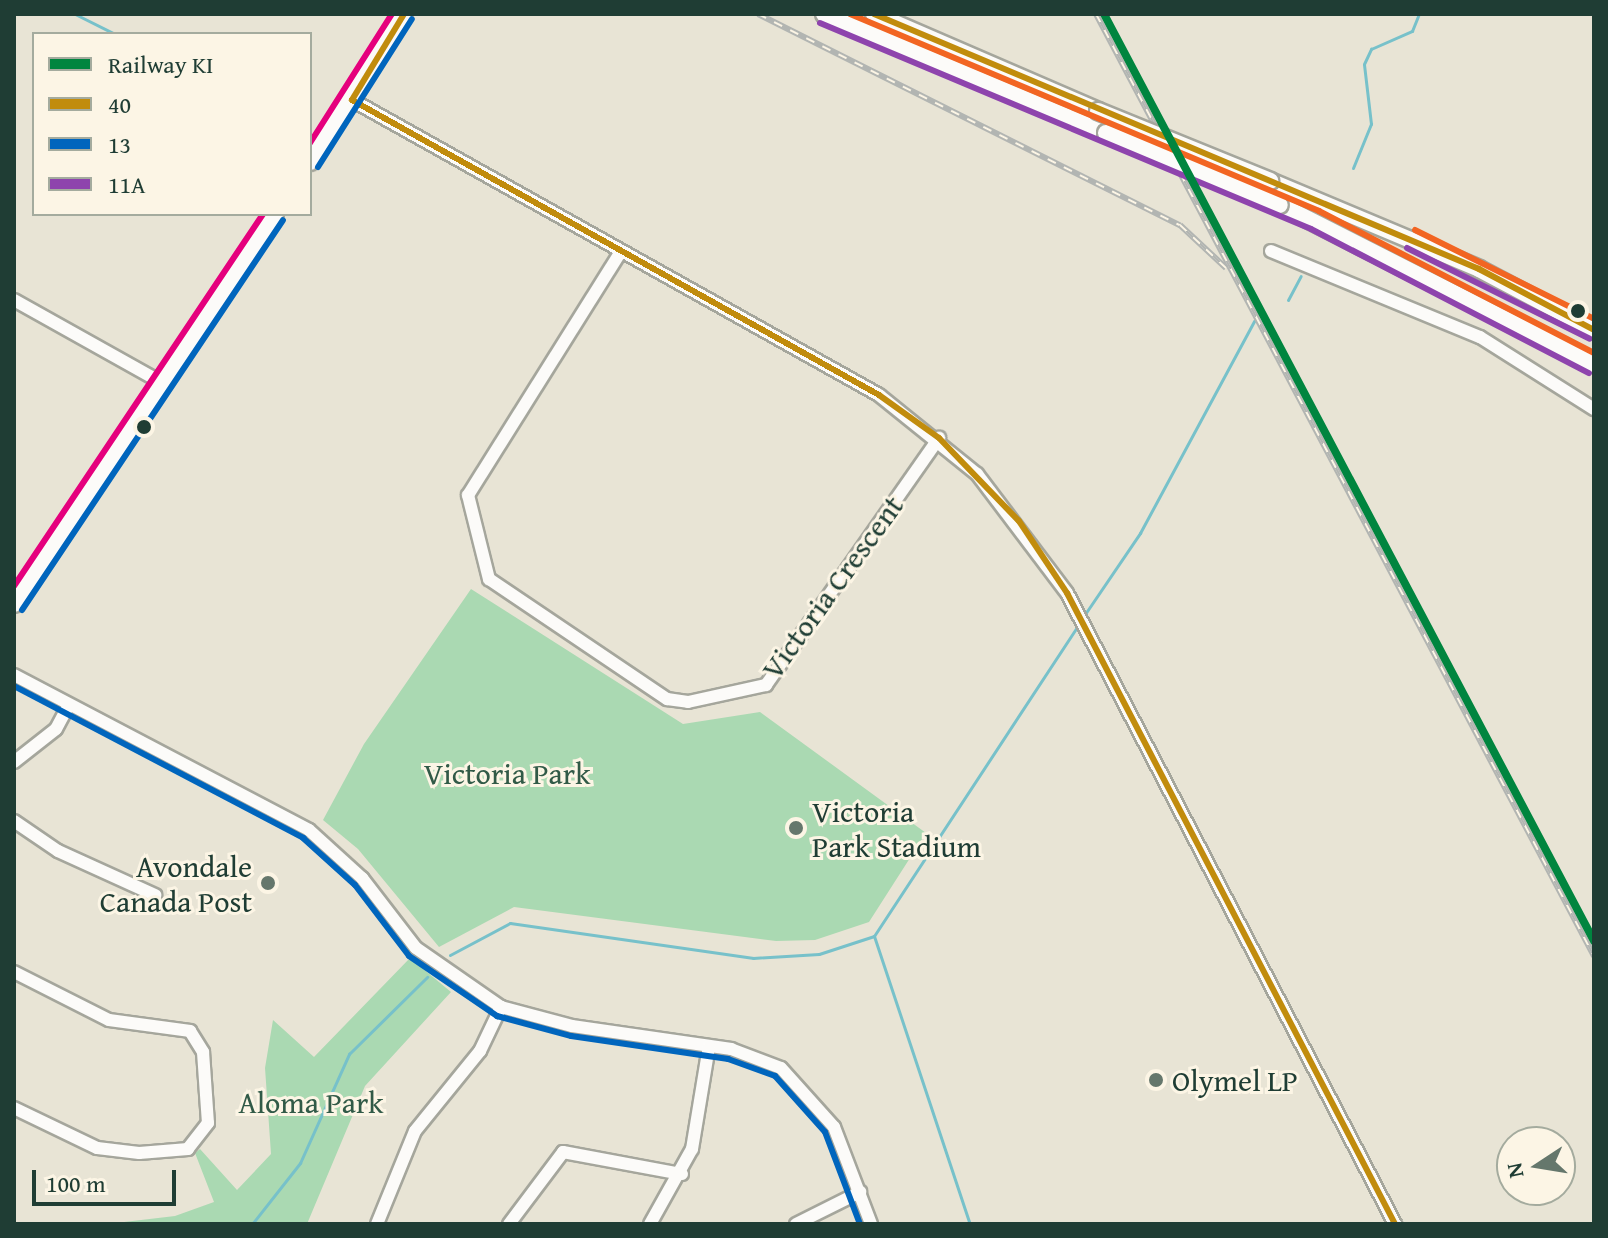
<!DOCTYPE html>
<html>
<head>
<meta charset="utf-8">
<style>
  body { margin:0 }
  #map { position:relative; width:1608px; height:1238px; overflow:hidden; background:#e8e4d5; font-family:"Gentium Book Plus",serif }
  div>[style] { position:absolute }
  [style*='--x'] { left:calc(var(--x)*1px); top:calc(var(--y)*1px); width:calc(var(--w)*1px); rotate:calc(var(--a)*1deg) }
  .green>* { inset:0; background:#aad9b2 }
  .stream>* { height:3px; margin:-1.5px; padding:0 1.5px; transform-origin:1.5px; border-radius:1.5px; background:#77c1ca }
  .roads { filter:drop-shadow(2px 0 #a5a69c) drop-shadow(-2px 0 #a5a69c) drop-shadow(0 2px #a5a69c) drop-shadow(0 -2px #a5a69c) }
  .minor>* { height:12px; margin:-6px; padding:0 6px; transform-origin:6px; border-radius:6px; background:#fcfbf9 }
  .major>* { height:16px; margin:-8px; padding:0 8px; transform-origin:8px; border-radius:8px; background:#fcfbf9 }
  .rail>* { height:6px; margin-top:-3px; transform-origin:0; background:repeating-linear-gradient(90deg,#fcf5e5 0 9px,#b2b5b2 0 18px); box-sizing:border-box; border-block:2px solid #b2b5b2 }
  .bridges { filter:drop-shadow(2px 0 #a5a69c) drop-shadow(-2px 0 #a5a69c) drop-shadow(0 2px #a5a69c) drop-shadow(0 -2px #a5a69c) }
  .major-bridge>* { height:16px; margin:-8px; padding:0 8px; transform-origin:8px; border-radius:8px; background:#fcfbf9 }
  .bus-1>* { height:6px; margin:-3px; padding:0 3px; transform-origin:3px; border-radius:3px; background:#c18c0d }
  .bus-2>* { height:6px; margin:-3px; padding:0 3px; transform-origin:3px; border-radius:3px; background:#0065bd }
  .bus-3>* { height:6px; margin:-3px; padding:0 3px; transform-origin:3px; border-radius:3px; background:#8e44ad }
  .bus-4>* { height:6px; margin:-3px; padding:0 3px; transform-origin:3px; border-radius:3px; background:#f26522 }
  .bus-5>* { height:6px; margin:-3px; padding:0 3px; transform-origin:3px; border-radius:3px; background:#e5007d }
  .rail-1>* { height:8px; margin:-4px; padding:0 4px; transform-origin:4px; border-radius:4px; background:#00853f }
  .dots>* { width:22px; height:22px; translate:-50% -50%; box-sizing:border-box; border:4px solid #fcf5e5; border-radius:50% }
  span { translate:-50% -50%; white-space:nowrap; text-align:center; line-height:1.15; -webkit-text-stroke:6px #fcf5e5; paint-order:stroke }
  .street-label { font-size:30px; color:#1f3d34 }
  .park-label { font-size:30px; color:#315a47 }
  .poi-label { font-size:30px; color:#1f3d34 }
  .left { translate:0 -50%; text-align:left }
  .right { translate:-100% -50%; text-align:right }
  .frame { position:absolute; inset:0; border:16px solid #1f3d34; pointer-events:none }
  .legend { position:absolute; left:32px; top:32px; width:280px; height:184px; box-sizing:border-box; background:#fcf5e5; border:2px solid #a4ab9e; margin:0; padding:10px 14px; list-style:none; font-size:24px; color:#1f3d34 }
  .legend li { display:flex; align-items:center; gap:16px; height:40px }
  .legend b { width:40px; border:2px solid #a4ab9e }
  .north { position:absolute; left:1496px; top:1126px; width:80px; height:80px; box-sizing:border-box; background:#fcf5e5; border:2px solid #a4ab9e; border-radius:50%; rotate:258deg; font-size:22px; font-weight:700; line-height:32px; text-align:center; color:#1f3d34 }
  .north::after { content:''; display:block; margin:auto; width:28px; height:36px; background:#65776c; clip-path:polygon(50% 0,100% 100%,50% 72%,0 100%) }
  .scale { position:absolute; left:32px; top:1170px; width:144px; height:36px; box-sizing:border-box; border:4px solid #1f3d34; border-top:0; padding-left:10px; font-size:24px; line-height:28px; white-space:nowrap; color:#1f3d34; -webkit-text-stroke:6px #fcf5e5; paint-order:stroke }
</style>
</head>
<body>
<div id="map">
  <div class="green">
    <div style="clip-path:polygon(471px 589px,683px 724px,760px 712px,926px 833px,869px 922px,815px 940px,776px 941px,514px 907px,439px 947px,358px 849px,323px 820px,364px 744px)"></div>
    <div style="clip-path:polygon(410px 958px,451px 992px,365px 1086px,307px 1224px,107px 1224px,175px 1216px,214px 1202px,195px 1153px,200px 1149px,237px 1190px,271px 1154px,265px 1068px,273px 1020px,314px 1057px)"></div>
  </div>
  <div class="stream">
    <div style="--x:75;--y:14;--w:45;--a:26.6"></div>
    <div style="--x:1353;--y:168;--w:48;--a:-67.8"></div>
    <div style="--x:1371;--y:124;--w:60;--a:-96.7"></div>
    <div style="--x:1364;--y:64;--w:17;--a:-65"></div>
    <div style="--x:1371;--y:49;--w:45;--a:-23.7"></div>
    <div style="--x:1412;--y:31;--w:18;--a:-68"></div>
    <div style="--x:1288;--y:300;--w:27;--a:-62"></div>
    <div style="--x:1083;--y:617;--w:102;--a:-55.8"></div>
    <div style="--x:1140;--y:533;--w:241;--a:-61.7"></div>
    <div style="--x:874;--y:936;--w:304;--a:71.6"></div>
    <div style="--x:450;--y:955;--w:68;--a:-28.1"></div>
    <div style="--x:510;--y:923;--w:246;--a:8.2"></div>
    <div style="--x:753;--y:958;--w:66;--a:-3.5"></div>
    <div style="--x:819;--y:954;--w:58;--a:-18.1"></div>
    <div style="--x:874;--y:936;--w:373;--a:-56.7"></div>
    <div style="--x:252;--y:1224;--w:78;--a:-51.8"></div>
    <div style="--x:300;--y:1163;--w:120;--a:-65.8"></div>
    <div style="--x:349;--y:1054;--w:110;--a:-44.6"></div>
  </div>
  <div class="roads">
    <div class="minor">
      <div style="--x:352;--y:100;--w:604;--a:29.24"></div>
      <div style="--x:879;--y:395;--w:126;--a:38.9"></div>
      <div style="--x:977;--y:474;--w:149;--a:52.9"></div>
      <div style="--x:1067;--y:593;--w:711;--a:62.53"></div>
      <div style="--x:1271;--y:251;--w:226;--a:22.4"></div>
      <div style="--x:1480;--y:337;--w:135;--a:32.3"></div>
      <div style="--x:620;--y:253;--w:286;--a:122.1"></div>
      <div style="--x:468;--y:495;--w:87;--a:76"></div>
      <div style="--x:489;--y:579;--w:215;--a:34"></div>
      <div style="--x:667;--y:699;--w:21;--a:8"></div>
      <div style="--x:688;--y:702;--w:80;--a:-12.3"></div>
      <div style="--x:766;--y:685;--w:302;--a:-55"></div>
      <div style="--x:14;--y:300;--w:168;--a:29.2"></div>
      <div style="--x:14;--y:675;--w:333;--a:27.7"></div>
      <div style="--x:309;--y:830;--w:72;--a:42.2"></div>
      <div style="--x:362;--y:878;--w:88;--a:52.4"></div>
      <div style="--x:416;--y:948;--w:103;--a:34.8"></div>
      <div style="--x:501;--y:1007;--w:73;--a:15"></div>
      <div style="--x:572;--y:1026;--w:161;--a:8.2"></div>
      <div style="--x:731;--y:1049;--w:53;--a:20.8"></div>
      <div style="--x:781;--y:1068;--w:79;--a:48.1"></div>
      <div style="--x:834;--y:1127;--w:104;--a:69.1"></div>
      <div style="--x:14;--y:762;--w:53;--a:-38.2"></div>
      <div style="--x:56;--y:729;--w:27;--a:-62"></div>
      <div style="--x:14;--y:821;--w:53;--a:34.3"></div>
      <div style="--x:58;--y:851;--w:107;--a:24.4"></div>
      <div style="--x:14;--y:972;--w:106;--a:26.8"></div>
      <div style="--x:109;--y:1020;--w:82;--a:7.7"></div>
      <div style="--x:190;--y:1031;--w:25;--a:58"></div>
      <div style="--x:203;--y:1052;--w:71;--a:86"></div>
      <div style="--x:208;--y:1123;--w:33;--a:128"></div>
      <div style="--x:188;--y:1149;--w:49;--a:175.3"></div>
      <div style="--x:139;--y:1153;--w:42;--a:-173.2"></div>
      <div style="--x:97;--y:1148;--w:92;--a:-154.3"></div>
      <div style="--x:377;--y:1224;--w:100;--a:-67.8"></div>
      <div style="--x:415;--y:1131;--w:103;--a:-50.9"></div>
      <div style="--x:480;--y:1051;--w:49;--a:-64.5"></div>
      <div style="--x:509;--y:1224;--w:90;--a:-53.1"></div>
      <div style="--x:563;--y:1152;--w:121;--a:10.5"></div>
      <div style="--x:650;--y:1224;--w:86;--a:-60.8"></div>
      <div style="--x:692;--y:1149;--w:104;--a:-80.6"></div>
      <div style="--x:796;--y:1224;--w:72;--a:-26.6"></div>
    </div>
    <div class="major">
      <div style="--x:824;--y:14;--w:306;--a:22.9"></div>
      <div style="--x:874;--y:14;--w:244;--a:23.4"></div>
      <div style="--x:310;--y:162;--w:175;--a:-57.6"></div>
      <div style="--x:1270;--y:181;--w:227;--a:22.8"></div>
      <div style="--x:1479;--y:269;--w:130;--a:27.9"></div>
      <div style="--x:1280;--y:205;--w:352;--a:26.9"></div>
      <div style="--x:14;--y:604;--w:469;--a:-56.2"></div>
    </div>
  </div>
  <div class="rail">
    <div style="--x:758;--y:14;--w:472;--a:26.6"></div>
    <div style="--x:1180;--y:225;--w:63;--a:43.1"></div>
    <div style="--x:1096;--y:14;--w:1066;--a:62.14"></div>
  </div>
  <div class="bridges">
    <div class="major-bridge">
      <div style="--x:1098;--y:111;--w:186;--a:22.1"></div>
      <div style="--x:1106;--y:133;--w:188;--a:22.5"></div>
    </div>
  </div>
  <div class="bus-1">
    <div style="--x:404;--y:14;--w:100;--a:121.2"></div>
    <div style="--x:352;--y:100;--w:604;--a:29.24"></div>
    <div style="--x:879;--y:395;--w:74;--a:35.6"></div>
    <div style="--x:939;--y:438;--w:115;--a:46.1"></div>
    <div style="--x:1019;--y:521;--w:87;--a:56.3"></div>
    <div style="--x:1067;--y:593;--w:711;--a:62.53"></div>
    <div style="--x:874;--y:14;--w:657;--a:22.85"></div>
    <div style="--x:1479;--y:269;--w:130;--a:27.9"></div>
  </div>
  <div class="bus-2">
    <div style="--x:318;--y:167;--w:175;--a:-57.6"></div>
    <div style="--x:22;--y:610;--w:469;--a:-56.2"></div>
    <div style="--x:14;--y:686;--w:327;--a:27.7"></div>
    <div style="--x:303;--y:838;--w:70;--a:42.1"></div>
    <div style="--x:355;--y:885;--w:89;--a:52.7"></div>
    <div style="--x:409;--y:956;--w:107;--a:34.3"></div>
    <div style="--x:497;--y:1016;--w:77;--a:15.1"></div>
    <div style="--x:571;--y:1036;--w:159;--a:8.3"></div>
    <div style="--x:728;--y:1059;--w:50;--a:19.9"></div>
    <div style="--x:775;--y:1076;--w:75;--a:48.2"></div>
    <div style="--x:825;--y:1132;--w:98;--a:69.2"></div>
  </div>
  <div class="bus-3">
    <div style="--x:820;--y:23;--w:532;--a:22.76"></div>
    <div style="--x:1311;--y:229;--w:313;--a:27.4"></div>
    <div style="--x:1407;--y:248;--w:204;--a:26.4"></div>
  </div>
  <div class="bus-4">
    <div style="--x:850;--y:14;--w:509;--a:22.78"></div>
    <div style="--x:1319;--y:211;--w:309;--a:27.3"></div>
    <div style="--x:1415;--y:230;--w:200;--a:26.4"></div>
  </div>
  <div class="bus-5">
    <div style="--x:310;--y:143;--w:153;--a:-57.6"></div>
    <div style="--x:14;--y:586;--w:448;--a:-56.2"></div>
  </div>
  <div class="rail-1">
    <div style="--x:1104;--y:14;--w:1049;--a:62.14"></div>
  </div>
  <div class="dots">
    <div style="left:1578px;top:311px;background:#1f3d34"></div>
    <div style="left:144px;top:427px;background:#1f3d34"></div>
    <div style="left:796px;top:828px;background:#65776c"></div>
    <div style="left:268px;top:883px;background:#65776c"></div>
    <div style="left:1156px;top:1080px;background:#65776c"></div>
  </div>
  <div class="street-label">
    <span style="left:832px;top:587px;rotate:-54deg">Victoria Crescent</span>
  </div>
  <div class="park-label">
    <span style="left:507px;top:773px">Victoria Park</span>
    <span style="left:311px;top:1102px">Aloma Park</span>
  </div>
  <div class="poi-label">
    <span class="left" style="left:812px;top:828px">Victoria<br>Park Stadium</span>
    <span class="right" style="left:252px;top:883px">Avondale<br>Canada Post</span>
    <span class="left" style="left:1172px;top:1080px">Olymel LP</span>
  </div>
  <div class="frame"></div>
  <ul class="legend">
  <li><b style="height:10px;background:#00853f"></b>Railway KI</li>
  <li><b style="height:10px;background:#c18c0d"></b>40</li>
  <li><b style="height:10px;background:#0065bd"></b>13</li>
  <li><b style="height:10px;background:#8e44ad"></b>11A</li>
  </ul>
  <div class="north">N</div>
  <div class="scale">100 m</div>
</div>
</body>
</html>
